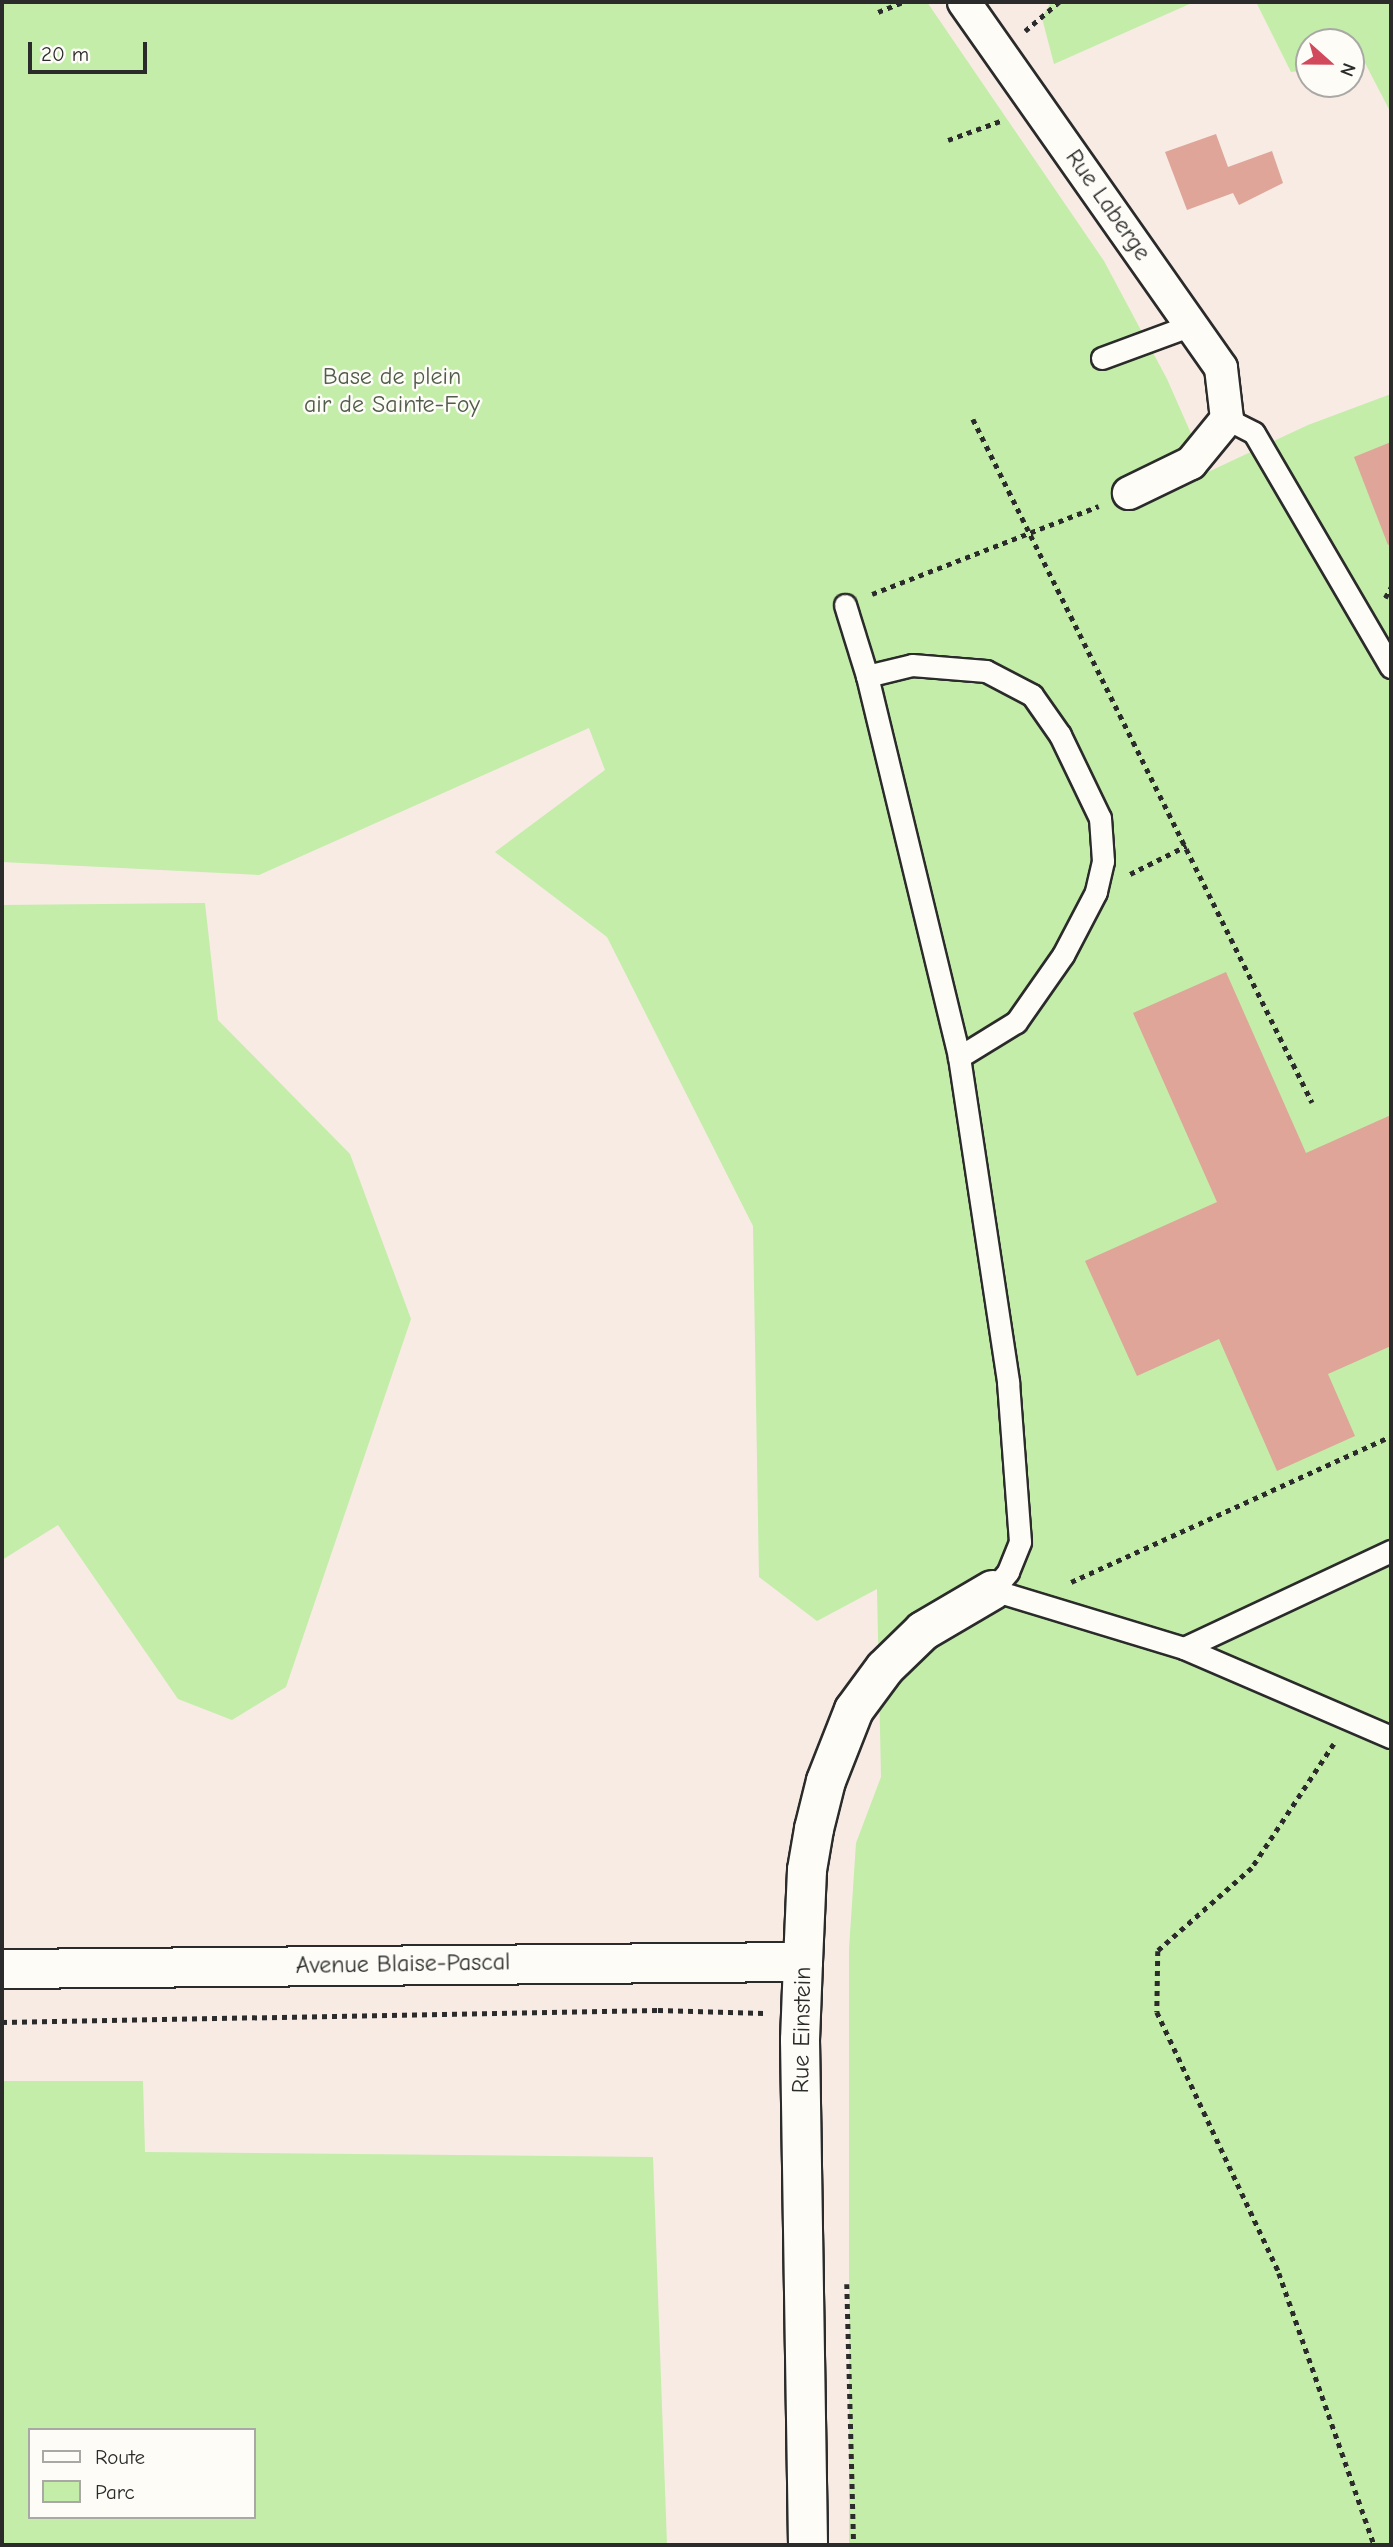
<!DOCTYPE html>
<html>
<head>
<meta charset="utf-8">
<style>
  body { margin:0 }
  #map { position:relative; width:1393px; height:2547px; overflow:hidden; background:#f7ebe4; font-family:"Comic Neue",sans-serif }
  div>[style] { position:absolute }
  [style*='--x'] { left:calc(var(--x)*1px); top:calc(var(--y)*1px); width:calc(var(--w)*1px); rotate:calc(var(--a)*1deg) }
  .green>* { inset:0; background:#c3eda9 }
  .building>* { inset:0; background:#dea598 }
  .path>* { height:4.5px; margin-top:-2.25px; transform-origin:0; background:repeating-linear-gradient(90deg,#2b2b2b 0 5px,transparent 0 10px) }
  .roads { filter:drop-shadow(2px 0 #2b2b2b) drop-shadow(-2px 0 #2b2b2b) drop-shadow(0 2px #2b2b2b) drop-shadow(0 -2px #2b2b2b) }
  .service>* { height:21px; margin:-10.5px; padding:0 10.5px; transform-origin:10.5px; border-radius:10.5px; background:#fdfcf7 }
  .pedestrian>* { height:32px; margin:-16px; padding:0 16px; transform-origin:16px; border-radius:16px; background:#fdfcf7 }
  .minor>* { height:38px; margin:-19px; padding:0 19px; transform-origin:19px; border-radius:19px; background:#fdfcf7 }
  .tertiary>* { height:38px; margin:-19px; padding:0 19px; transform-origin:19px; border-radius:19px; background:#fdfcf7 }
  span { translate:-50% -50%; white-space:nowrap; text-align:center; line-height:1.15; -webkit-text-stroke:5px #fdfcf7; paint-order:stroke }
  .street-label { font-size:24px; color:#2b2b2b }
  .park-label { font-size:24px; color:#515c4a }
  .frame { position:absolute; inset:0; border:4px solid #2b2b2b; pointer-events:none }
  .legend { position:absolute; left:28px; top:2428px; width:228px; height:91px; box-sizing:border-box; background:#fdfcf7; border:2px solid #a9a8a5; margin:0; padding:9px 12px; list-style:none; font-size:21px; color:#2b2b2b }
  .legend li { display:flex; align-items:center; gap:14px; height:35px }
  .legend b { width:35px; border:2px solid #a9a8a5 }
  .north { position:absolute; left:1295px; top:28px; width:70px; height:70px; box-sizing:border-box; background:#fdfcf7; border:2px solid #a9a8a5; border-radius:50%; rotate:111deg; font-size:19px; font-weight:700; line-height:28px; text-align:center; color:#2b2b2b }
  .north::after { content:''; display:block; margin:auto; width:24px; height:32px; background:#d1495b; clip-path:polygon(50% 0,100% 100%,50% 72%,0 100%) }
  .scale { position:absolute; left:28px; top:42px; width:119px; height:32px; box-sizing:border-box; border:4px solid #2b2b2b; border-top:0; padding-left:9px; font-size:21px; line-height:24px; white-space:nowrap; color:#2b2b2b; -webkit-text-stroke:5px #fdfcf7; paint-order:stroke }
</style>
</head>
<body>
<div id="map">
  <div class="green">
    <div style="clip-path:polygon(2px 2px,927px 2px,1104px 261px,1167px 379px,1208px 472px,1308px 425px,1391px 394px,1391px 2545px,849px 2545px,849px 1949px,856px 1843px,881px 1777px,877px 1589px,817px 1621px,759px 1577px,753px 1226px,607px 937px,495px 852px,605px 770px,589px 728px,259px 875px,2px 862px)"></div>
    <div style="clip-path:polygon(1051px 2px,1194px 2px,1054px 64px,1042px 18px)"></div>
    <div style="clip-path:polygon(1256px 2px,1391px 2px,1391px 113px,1365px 63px,1351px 65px,1351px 42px,1309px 42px,1309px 70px,1291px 72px)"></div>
    <div style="clip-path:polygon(205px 903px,218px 1020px,350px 1154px,411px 1319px,286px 1687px,232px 1720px,178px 1699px,58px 1525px,2px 1560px,2px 905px)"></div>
    <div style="clip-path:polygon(evenodd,2px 2081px,143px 2081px,145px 2152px,653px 2157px,667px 2545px,2px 2545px,2px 2081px,30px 2430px,254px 2430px,254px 2517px,30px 2517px,30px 2430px)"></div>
  </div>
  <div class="building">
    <div style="clip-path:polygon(1216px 134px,1228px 167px,1272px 151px,1283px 183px,1239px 205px,1233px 193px,1187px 210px,1165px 152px)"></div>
    <div style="clip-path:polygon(1391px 442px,1391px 543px,1388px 545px,1354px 457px)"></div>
    <div style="clip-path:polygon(1226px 972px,1306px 1153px,1391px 1115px,1391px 1346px,1328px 1374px,1355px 1436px,1277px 1471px,1219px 1339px,1137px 1376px,1085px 1261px,1217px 1202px,1133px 1013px)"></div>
  </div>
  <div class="path">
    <div style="--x:878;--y:12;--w:27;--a:-22"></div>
    <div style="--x:1025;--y:31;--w:45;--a:-40.5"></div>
    <div style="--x:948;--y:140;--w:59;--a:-20"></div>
    <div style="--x:973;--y:419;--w:763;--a:63.6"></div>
    <div style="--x:872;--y:594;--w:243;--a:-21.2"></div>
    <div style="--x:1385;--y:598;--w:13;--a:-61"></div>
    <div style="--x:1130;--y:874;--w:63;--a:-26.6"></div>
    <div style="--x:1071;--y:1582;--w:352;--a:-24.5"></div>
    <div style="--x:1334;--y:1744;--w:149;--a:123.5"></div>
    <div style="--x:1252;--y:1868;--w:125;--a:138.6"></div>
    <div style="--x:1158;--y:1951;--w:61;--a:90.9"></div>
    <div style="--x:1157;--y:2012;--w:288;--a:64.9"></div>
    <div style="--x:1279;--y:2273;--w:288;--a:70.7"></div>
    <div style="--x:2;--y:2022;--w:656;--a:-1.05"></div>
    <div style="--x:658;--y:2010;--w:106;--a:1.6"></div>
    <div style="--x:847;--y:2284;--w:261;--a:88.5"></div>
  </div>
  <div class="roads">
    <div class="service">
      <div style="--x:1102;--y:358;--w:95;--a:-20.3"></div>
      <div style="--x:1227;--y:419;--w:30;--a:27"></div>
      <div style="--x:1254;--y:433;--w:271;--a:59.7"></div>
      <div style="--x:845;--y:605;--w:74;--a:72.8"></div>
      <div style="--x:867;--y:676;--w:392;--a:76.4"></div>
      <div style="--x:959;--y:1057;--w:329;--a:81.4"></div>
      <div style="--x:1008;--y:1382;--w:160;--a:85.7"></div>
      <div style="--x:1020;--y:1542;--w:32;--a:112"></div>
      <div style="--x:1008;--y:1572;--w:23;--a:130"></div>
      <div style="--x:993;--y:1590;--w:200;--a:16.9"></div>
      <div style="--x:1184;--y:1648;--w:225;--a:23.3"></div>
      <div style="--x:867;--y:676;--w:46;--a:-13.7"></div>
      <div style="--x:912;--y:665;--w:74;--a:4.6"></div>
      <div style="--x:986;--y:671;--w:52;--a:27.6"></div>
      <div style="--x:1032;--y:695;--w:49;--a:55"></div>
      <div style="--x:1060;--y:735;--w:92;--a:64.3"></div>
      <div style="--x:1100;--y:818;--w:43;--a:86"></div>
      <div style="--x:1103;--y:861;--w:32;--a:103"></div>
      <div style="--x:1096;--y:892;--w:71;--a:117.6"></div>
      <div style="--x:1063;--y:955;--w:82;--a:125"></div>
      <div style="--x:1016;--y:1022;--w:67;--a:148.4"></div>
      <div style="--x:1184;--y:1648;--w:229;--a:-25.1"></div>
    </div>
    <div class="pedestrian">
      <div style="--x:964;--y:2;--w:447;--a:54.9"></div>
      <div style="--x:1221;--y:368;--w:51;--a:83.3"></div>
      <div style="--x:1227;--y:419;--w:57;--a:129.3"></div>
      <div style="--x:1191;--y:463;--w:69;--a:154.2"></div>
    </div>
    <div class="minor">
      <div style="--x:803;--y:1962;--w:92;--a:-87.5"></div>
      <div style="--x:807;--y:1870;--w:42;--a:-80.3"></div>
      <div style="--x:814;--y:1829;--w:49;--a:-76"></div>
      <div style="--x:826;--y:1781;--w:76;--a:-68.5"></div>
      <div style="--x:854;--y:1710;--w:52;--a:-53.6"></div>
      <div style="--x:885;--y:1668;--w:53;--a:-44.2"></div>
      <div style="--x:923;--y:1631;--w:81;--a:-30.4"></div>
    </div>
    <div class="tertiary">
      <div style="--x:2;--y:1969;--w:801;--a:-0.5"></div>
      <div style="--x:803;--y:1962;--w:78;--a:92.2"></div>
      <div style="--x:800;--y:2040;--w:505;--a:89.09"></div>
    </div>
  </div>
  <div class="street-label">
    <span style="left:1108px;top:205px;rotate:55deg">Rue Laberge</span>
    <span style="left:403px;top:1964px;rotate:-1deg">Avenue Blaise-Pascal</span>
    <span style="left:802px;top:2030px;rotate:-89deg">Rue Einstein</span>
  </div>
  <div class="park-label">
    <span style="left:392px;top:391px">Base de plein<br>air de Sainte-Foy</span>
  </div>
  <div class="frame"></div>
  <ul class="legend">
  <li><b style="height:9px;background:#fdfcf7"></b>Route</li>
  <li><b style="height:19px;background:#c3eda9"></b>Parc</li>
  </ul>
  <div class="north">N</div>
  <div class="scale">20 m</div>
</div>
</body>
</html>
